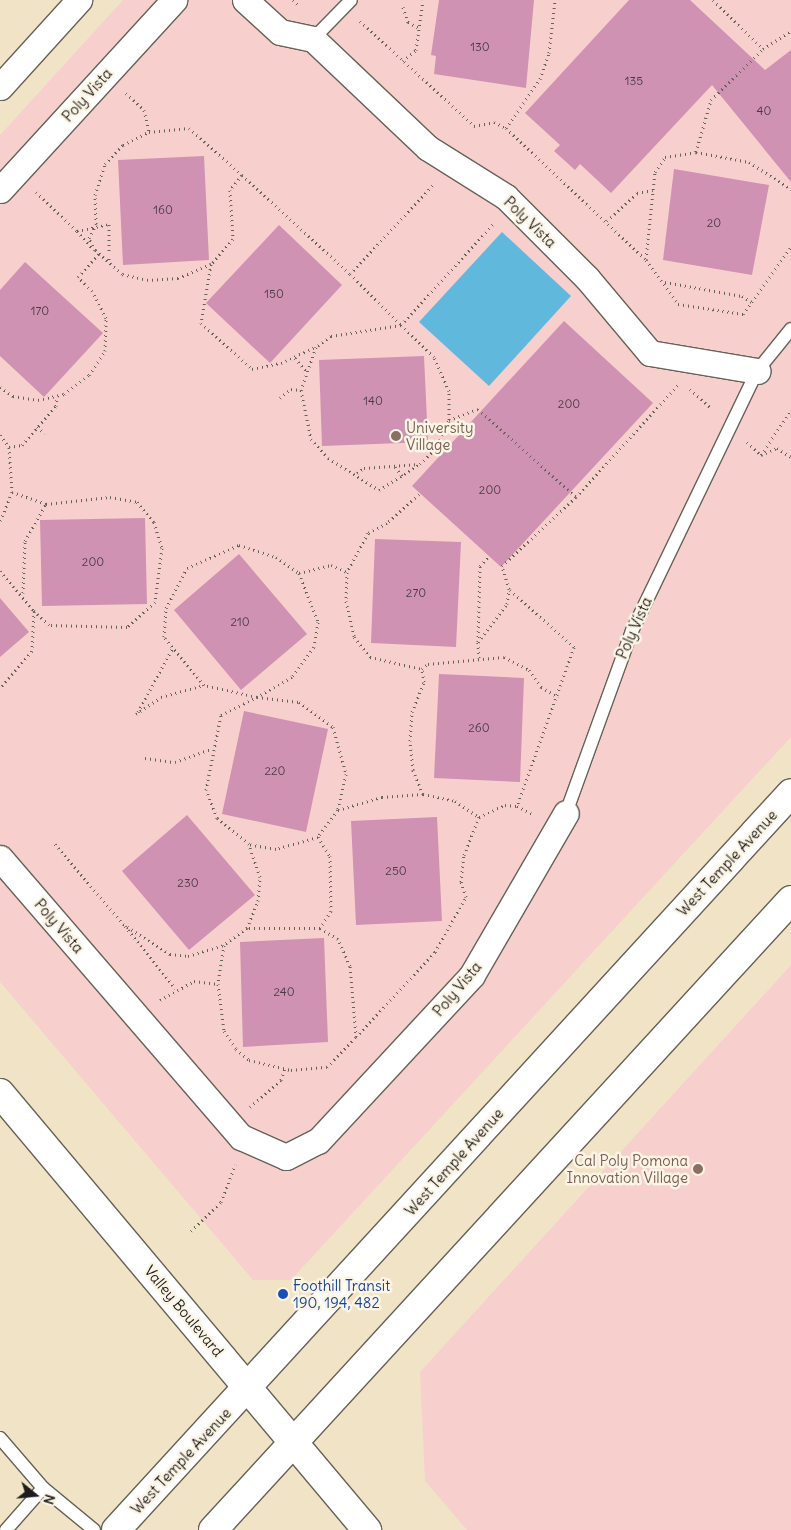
<!DOCTYPE html>
<html>
<head>
<meta charset="utf-8">
<style>
  body { margin:0 }
  #map { position:relative; width:791px; height:1530px; overflow:hidden; background:#f1e4c6; font-family:Delius,sans-serif }
  div>[style] { position:absolute }
  [style*='--x'] { left:calc(var(--x)*1px); top:calc(var(--y)*1px); width:calc(var(--w)*1px); rotate:calc(var(--a)*1deg) }
  .built>* { inset:0; background:#f7d0cd }
  .water>* { inset:0; background:#60b8dd }
  .building>* { inset:0; background:#cf92b3 }
  .path>* { height:3px; margin-top:-1.5px; transform-origin:0; background:repeating-linear-gradient(90deg,#676258 0 1px,transparent 0 5px) }
  .roads { filter:drop-shadow(1px 0 #676258) drop-shadow(-1px 0 #676258) drop-shadow(0 1px #676258) drop-shadow(0 -1px #676258) }
  .service>* { height:12px; margin:-6px; padding:0 6px; transform-origin:6px; border-radius:6px; background:#fff }
  .minor>* { height:25px; margin:-12.5px; padding:0 12.5px; transform-origin:12.5px; border-radius:12.5px; background:#fff }
  .primary>* { height:28px; margin:-14px; padding:0 14px; transform-origin:14px; border-radius:14px; background:#fff }
  .dots>* { width:14px; height:14px; translate:-50% -50%; box-sizing:border-box; border:2px solid #fcf5e5; border-radius:50% }
  span { translate:-50% -50%; white-space:nowrap; text-align:center; line-height:1.15; -webkit-text-stroke:5px #fcf5e5; paint-order:stroke }
  .number-label { font-size:12px; color:#493a42 }
  .number-label span { -webkit-text-stroke-width:0 }
  .street-label { font-size:15px; color:#1c1c1c }
  .education-label { font-size:15px; color:#785e54 }
  .left { translate:0 -50%; text-align:left }
  .right { translate:-100% -50%; text-align:right }
  .transit-label { font-size:15px; color:#164399 }
  .north { position:absolute; left:10px; top:1470px; width:50px; height:50px; -webkit-text-stroke:4px #fcf5e5; paint-order:stroke; rotate:107deg; font-size:14px; font-weight:700; line-height:20px; text-align:center; color:#1c1c1c }
  .north::after { content:''; display:block; margin:auto; width:18px; height:22px; background:#1c1c1c; clip-path:polygon(50% 0,100% 100%,50% 72%,0 100%) }
</style>
</head>
<body>
<div id="map">
  <div class="built">
    <div style="clip-path:polygon(123px 0,791px 0,791px 737px,291px 1280px,253px 1280px,0 982px,0 135px)"></div>
    <div style="clip-path:polygon(791px 965px,791px 1530px,467px 1530px,425px 1481px,420px 1372px)"></div>
  </div>
  <div class="water">
    <div style="clip-path:polygon(502px 232px,571px 296px,489px 386px,419px 322px)"></div>
  </div>
  <div class="building">
    <div style="clip-path:polygon(439px 0,534px 0,526px 88px,434px 74px,436px 56px,431px 55px)"></div>
    <div style="clip-path:polygon(629px 0,690px 0,765px 70px,791px 50px,791px 182px,712px 85px,611px 193px,580px 164px,575px 170px,554px 151px,560px 145px,525px 113px)"></div>
    <div style="clip-path:polygon(204px 156px,209px 260px,123px 265px,118px 160px)"></div>
    <div style="clip-path:polygon(674px 169px,769px 185px,752px 275px,663px 260px)"></div>
    <div style="clip-path:polygon(279px 225px,342px 285px,270px 363px,206px 303px)"></div>
    <div style="clip-path:polygon(25px 262px,103px 333px,44px 397px,0 356px,0 290px)"></div>
    <div style="clip-path:polygon(564px 321px,653px 403px,501px 567px,412px 486px)"></div>
    <div style="clip-path:polygon(424px 356px,428px 442px,322px 446px,319px 360px)"></div>
    <div style="clip-path:polygon(145px 518px,147px 604px,42px 606px,40px 520px)"></div>
    <div style="clip-path:polygon(375px 539px,461px 542px,456px 647px,371px 643px)"></div>
    <div style="clip-path:polygon(239px 554px,307px 634px,241px 690px,174px 610px)"></div>
    <div style="clip-path:polygon(0 598px,29px 632px,0 657px)"></div>
    <div style="clip-path:polygon(439px 674px,524px 678px,520px 782px,434px 778px)"></div>
    <div style="clip-path:polygon(244px 711px,328px 729px,306px 832px,222px 814px)"></div>
    <div style="clip-path:polygon(187px 815px,255px 895px,189px 950px,122px 871px)"></div>
    <div style="clip-path:polygon(437px 817px,442px 921px,356px 925px,351px 821px)"></div>
    <div style="clip-path:polygon(324px 938px,328px 1042px,243px 1047px,240px 942px)"></div>
  </div>
  <div class="path">
    <div style="--x:293;--y:0;--w:8;--a:45"></div>
    <div style="--x:713;--y:0;--w:70;--a:44.4"></div>
    <div style="--x:403;--y:7;--w:16;--a:72"></div>
    <div style="--x:408;--y:22;--w:13;--a:29"></div>
    <div style="--x:360;--y:21;--w:155;--a:42.6"></div>
    <div style="--x:474;--y:126;--w:20;--a:-11"></div>
    <div style="--x:494;--y:122;--w:13;--a:27"></div>
    <div style="--x:506;--y:128;--w:192;--a:43.3"></div>
    <div style="--x:646;--y:260;--w:54;--a:54"></div>
    <div style="--x:678;--y:304;--w:66;--a:8.7"></div>
    <div style="--x:743;--y:314;--w:82;--a:-54.4"></div>
    <div style="--x:403;--y:61;--w:17;--a:-40"></div>
    <div style="--x:416;--y:50;--w:50;--a:-82"></div>
    <div style="--x:126;--y:93;--w:25;--a:43"></div>
    <div style="--x:144;--y:110;--w:23;--a:77"></div>
    <div style="--x:506;--y:128;--w:60;--a:-55.2"></div>
    <div style="--x:540;--y:79;--w:28;--a:-71"></div>
    <div style="--x:549;--y:53;--w:53;--a:-83.5"></div>
    <div style="--x:696;--y:152;--w:54;--a:-73.9"></div>
    <div style="--x:711;--y:100;--w:73;--a:-44.4"></div>
    <div style="--x:763;--y:49;--w:33;--a:-33"></div>
    <div style="--x:242;--y:175;--w:19;--a:129"></div>
    <div style="--x:230;--y:190;--w:49;--a:86.5"></div>
    <div style="--x:233;--y:239;--w:33;--a:131"></div>
    <div style="--x:211;--y:264;--w:36;--a:157"></div>
    <div style="--x:178;--y:278;--w:30;--a:176"></div>
    <div style="--x:148;--y:280;--w:27;--a:-167"></div>
    <div style="--x:122;--y:274;--w:36;--a:-138"></div>
    <div style="--x:95;--y:250;--w:13;--a:-117"></div>
    <div style="--x:89;--y:238;--w:16;--a:-63"></div>
    <div style="--x:96;--y:224;--w:29;--a:-92"></div>
    <div style="--x:95;--y:195;--w:33;--a:-72"></div>
    <div style="--x:105;--y:164;--w:26;--a:-47"></div>
    <div style="--x:123;--y:145;--w:29;--a:-27"></div>
    <div style="--x:149;--y:132;--w:40;--a:-5.7"></div>
    <div style="--x:189;--y:128;--w:71;--a:41.6"></div>
    <div style="--x:242;--y:175;--w:147;--a:42.5"></div>
    <div style="--x:350;--y:274;--w:72;--a:45"></div>
    <div style="--x:401;--y:325;--w:71;--a:171.1"></div>
    <div style="--x:331;--y:336;--w:19;--a:144"></div>
    <div style="--x:316;--y:347;--w:46;--a:109.2"></div>
    <div style="--x:301;--y:390;--w:50;--a:78.5"></div>
    <div style="--x:311;--y:439;--w:25;--a:48"></div>
    <div style="--x:328;--y:458;--w:60;--a:32.1"></div>
    <div style="--x:379;--y:490;--w:49;--a:-32.4"></div>
    <div style="--x:420;--y:464;--w:21;--a:-45"></div>
    <div style="--x:435;--y:449;--w:32;--a:-64"></div>
    <div style="--x:449;--y:420;--w:29;--a:-90"></div>
    <div style="--x:449;--y:391;--w:37;--a:-114"></div>
    <div style="--x:434;--y:357;--w:46;--a:-135.9"></div>
    <div style="--x:401;--y:325;--w:138;--a:-47.6"></div>
    <div style="--x:36;--y:192;--w:57;--a:43.6"></div>
    <div style="--x:77;--y:231;--w:33;--a:-12"></div>
    <div style="--x:109;--y:224;--w:38;--a:90"></div>
    <div style="--x:607;--y:221;--w:41;--a:-43"></div>
    <div style="--x:637;--y:193;--w:16;--a:-11"></div>
    <div style="--x:77;--y:231;--w:23;--a:49"></div>
    <div style="--x:646;--y:259;--w:87;--a:-84.1"></div>
    <div style="--x:655;--y:172;--w:18;--a:-56"></div>
    <div style="--x:665;--y:157;--w:31;--a:-9"></div>
    <div style="--x:696;--y:152;--w:54;--a:10.7"></div>
    <div style="--x:749;--y:162;--w:50;--a:32.7"></div>
    <div style="--x:211;--y:264;--w:60;--a:99.6"></div>
    <div style="--x:201;--y:323;--w:69;--a:42"></div>
    <div style="--x:252;--y:369;--w:30;--a:-12"></div>
    <div style="--x:281;--y:363;--w:38;--a:-25"></div>
    <div style="--x:350;--y:274;--w:123;--a:-47"></div>
    <div style="--x:665;--y:282;--w:78;--a:10.3"></div>
    <div style="--x:742;--y:296;--w:12;--a:31"></div>
    <div style="--x:295;--y:358;--w:17;--a:50"></div>
    <div style="--x:0;--y:387;--w:16;--a:35"></div>
    <div style="--x:13;--y:396;--w:25;--a:9"></div>
    <div style="--x:38;--y:400;--w:27;--a:-13"></div>
    <div style="--x:64;--y:394;--w:31;--a:-37"></div>
    <div style="--x:89;--y:375;--w:29;--a:-56"></div>
    <div style="--x:105;--y:351;--w:33;--a:-88"></div>
    <div style="--x:106;--y:318;--w:30;--a:-117"></div>
    <div style="--x:92;--y:291;--w:20;--a:-135"></div>
    <div style="--x:78;--y:277;--w:31;--a:-48"></div>
    <div style="--x:690;--y:389;--w:27;--a:42"></div>
    <div style="--x:280;--y:398;--w:14;--a:-39"></div>
    <div style="--x:291;--y:389;--w:10;--a:6"></div>
    <div style="--x:449;--y:420;--w:31;--a:-21"></div>
    <div style="--x:478;--y:409;--w:132;--a:41.9"></div>
    <div style="--x:37;--y:427;--w:10;--a:37"></div>
    <div style="--x:0;--y:435;--w:15;--a:53"></div>
    <div style="--x:9;--y:447;--w:45;--a:86.2"></div>
    <div style="--x:12;--y:492;--w:31;--a:112"></div>
    <div style="--x:747;--y:442;--w:19;--a:43"></div>
    <div style="--x:761;--y:455;--w:17;--a:-24"></div>
    <div style="--x:777;--y:448;--w:17;--a:33"></div>
    <div style="--x:9;--y:447;--w:13;--a:-9"></div>
    <div style="--x:22;--y:445;--w:52;--a:-48.9"></div>
    <div style="--x:56;--y:406;--w:10;--a:-84"></div>
    <div style="--x:761;--y:455;--w:54;--a:-56.3"></div>
    <div style="--x:395;--y:467;--w:14;--a:51"></div>
    <div style="--x:357;--y:473;--w:9;--a:-36"></div>
    <div style="--x:364;--y:468;--w:55;--a:-4.2"></div>
    <div style="--x:12;--y:492;--w:36;--a:19"></div>
    <div style="--x:419;--y:494;--w:43;--a:137.8"></div>
    <div style="--x:387;--y:523;--w:21;--a:152"></div>
    <div style="--x:368;--y:533;--w:44;--a:118.3"></div>
    <div style="--x:347;--y:572;--w:29;--a:92"></div>
    <div style="--x:346;--y:601;--w:37;--a:77"></div>
    <div style="--x:354;--y:637;--w:26;--a:51"></div>
    <div style="--x:370;--y:657;--w:53;--a:13"></div>
    <div style="--x:239;--y:545;--w:39;--a:18"></div>
    <div style="--x:276;--y:557;--w:28;--a:35"></div>
    <div style="--x:299;--y:573;--w:53;--a:68.8"></div>
    <div style="--x:318;--y:622;--w:25;--a:99"></div>
    <div style="--x:314;--y:647;--w:37;--a:126"></div>
    <div style="--x:292;--y:677;--w:40;--a:150.3"></div>
    <div style="--x:257;--y:697;--w:54;--a:-167.2"></div>
    <div style="--x:204;--y:685;--w:62;--a:-129.8"></div>
    <div style="--x:164;--y:637;--w:29;--a:-86"></div>
    <div style="--x:166;--y:608;--w:45;--a:-62.3"></div>
    <div style="--x:187;--y:568;--w:57;--a:-23.9"></div>
    <div style="--x:0;--y:571;--w:52;--a:49.6"></div>
    <div style="--x:34;--y:611;--w:40;--a:92.9"></div>
    <div style="--x:32;--y:651;--w:49;--a:130.9"></div>
    <div style="--x:299;--y:573;--w:33;--a:-14"></div>
    <div style="--x:331;--y:565;--w:17;--a:24"></div>
    <div style="--x:510;--y:590;--w:86;--a:41.7"></div>
    <div style="--x:574;--y:647;--w:169;--a:109.7"></div>
    <div style="--x:517;--y:806;--w:19;--a:28"></div>
    <div style="--x:23;--y:593;--w:52;--a:-87.8"></div>
    <div style="--x:25;--y:541;--w:43;--a:-60.4"></div>
    <div style="--x:46;--y:504;--w:64;--a:-6.2"></div>
    <div style="--x:110;--y:497;--w:27;--a:10"></div>
    <div style="--x:137;--y:502;--w:26;--a:50"></div>
    <div style="--x:154;--y:522;--w:27;--a:73"></div>
    <div style="--x:162;--y:548;--w:54;--a:97.4"></div>
    <div style="--x:155;--y:602;--w:38;--a:138"></div>
    <div style="--x:127;--y:627;--w:78;--a:-178.5"></div>
    <div style="--x:49;--y:625;--w:21;--a:-137"></div>
    <div style="--x:478;--y:642;--w:76;--a:-88.5"></div>
    <div style="--x:480;--y:566;--w:13;--a:-48"></div>
    <div style="--x:479;--y:658;--w:16;--a:-94"></div>
    <div style="--x:478;--y:642;--w:48;--a:-52.7"></div>
    <div style="--x:507;--y:604;--w:15;--a:-82"></div>
    <div style="--x:509;--y:589;--w:24;--a:-107"></div>
    <div style="--x:502;--y:566;--w:101;--a:-43"></div>
    <div style="--x:576;--y:497;--w:151;--a:-47.7"></div>
    <div style="--x:257;--y:697;--w:42;--a:6.8"></div>
    <div style="--x:299;--y:702;--w:42;--a:36.3"></div>
    <div style="--x:333;--y:727;--w:49;--a:74.5"></div>
    <div style="--x:346;--y:774;--w:37;--a:103"></div>
    <div style="--x:338;--y:810;--w:34;--a:127"></div>
    <div style="--x:318;--y:837;--w:44;--a:164.1"></div>
    <div style="--x:276;--y:849;--w:27;--a:-170"></div>
    <div style="--x:249;--y:844;--w:41;--a:-140.9"></div>
    <div style="--x:217;--y:818;--w:30;--a:-111"></div>
    <div style="--x:206;--y:790;--w:76;--a:-78.7"></div>
    <div style="--x:221;--y:715;--w:40;--a:-26.6"></div>
    <div style="--x:138;--y:712;--w:72;--a:-61.6"></div>
    <div style="--x:136;--y:714;--w:30;--a:-34"></div>
    <div style="--x:161;--y:697;--w:45;--a:-15.6"></div>
    <div style="--x:145;--y:758;--w:30;--a:8"></div>
    <div style="--x:175;--y:762;--w:38;--a:-20"></div>
    <div style="--x:423;--y:794;--w:26;--a:-113"></div>
    <div style="--x:413;--y:770;--w:29;--a:-96"></div>
    <div style="--x:410;--y:741;--w:29;--a:-86"></div>
    <div style="--x:412;--y:712;--w:32;--a:-68"></div>
    <div style="--x:424;--y:682;--w:13;--a:-99"></div>
    <div style="--x:422;--y:669;--w:8;--a:-40"></div>
    <div style="--x:428;--y:664;--w:76;--a:-5.3"></div>
    <div style="--x:504;--y:657;--w:28;--a:27"></div>
    <div style="--x:529;--y:670;--w:21;--a:55"></div>
    <div style="--x:541;--y:687;--w:20;--a:30"></div>
    <div style="--x:338;--y:810;--w:46;--a:-16.5"></div>
    <div style="--x:382;--y:797;--w:41;--a:-4.2"></div>
    <div style="--x:423;--y:794;--w:33;--a:12"></div>
    <div style="--x:455;--y:801;--w:29;--a:34"></div>
    <div style="--x:318;--y:837;--w:22;--a:58"></div>
    <div style="--x:330;--y:856;--w:55;--a:89"></div>
    <div style="--x:331;--y:911;--w:20;--a:123"></div>
    <div style="--x:55;--y:844;--w:105;--a:49.6"></div>
    <div style="--x:123;--y:924;--w:56;--a:32.6"></div>
    <div style="--x:170;--y:954;--w:18;--a:6"></div>
    <div style="--x:188;--y:956;--w:38;--a:-17"></div>
    <div style="--x:125;--y:926;--w:80;--a:51.1"></div>
    <div style="--x:247;--y:928;--w:29;--a:-68"></div>
    <div style="--x:258;--y:901;--w:24;--a:-85"></div>
    <div style="--x:260;--y:877;--w:34;--a:-109"></div>
    <div style="--x:160;--y:1000;--w:39;--a:-29"></div>
    <div style="--x:194;--y:981;--w:24;--a:7"></div>
    <div style="--x:356;--y:1037;--w:71;--a:-94.8"></div>
    <div style="--x:350;--y:966;--w:30;--a:-114"></div>
    <div style="--x:338;--y:939;--w:21;--a:-149"></div>
    <div style="--x:320;--y:928;--w:73;--a:180"></div>
    <div style="--x:247;--y:928;--w:29;--a:144"></div>
    <div style="--x:224;--y:945;--w:39;--a:99"></div>
    <div style="--x:218;--y:984;--w:47;--a:82.7"></div>
    <div style="--x:224;--y:1031;--w:22;--a:56"></div>
    <div style="--x:236;--y:1049;--w:17;--a:40"></div>
    <div style="--x:249;--y:1060;--w:43;--a:13.4"></div>
    <div style="--x:291;--y:1070;--w:36;--a:-5"></div>
    <div style="--x:327;--y:1067;--w:42;--a:-46"></div>
    <div style="--x:356;--y:1037;--w:116;--a:-47.1"></div>
    <div style="--x:435;--y:952;--w:63;--a:-60.6"></div>
    <div style="--x:466;--y:897;--w:16;--a:-108"></div>
    <div style="--x:461;--y:882;--w:27;--a:-84"></div>
    <div style="--x:464;--y:855;--w:41;--a:-68.5"></div>
    <div style="--x:479;--y:817;--w:29;--a:-25"></div>
    <div style="--x:505;--y:805;--w:12;--a:5"></div>
    <div style="--x:250;--y:1107;--w:41;--a:-41.1"></div>
    <div style="--x:281;--y:1080;--w:13;--a:-72"></div>
    <div style="--x:191;--y:1231;--w:42;--a:-44"></div>
    <div style="--x:221;--y:1202;--w:40;--a:-69"></div>
  </div>
  <div class="roads">
    <div class="service">
      <div style="--x:313;--y:39;--w:54;--a:-45.7"></div>
      <div style="--x:566;--y:813;--w:194;--a:-70.1"></div>
      <div style="--x:632;--y:631;--w:288;--a:-64.3"></div>
      <div style="--x:757;--y:371;--w:54;--a:-51"></div>
      <div style="--x:0;--y:1438;--w:66;--a:49.3"></div>
      <div style="--x:43;--y:1488;--w:66;--a:39.5"></div>
      <div style="--x:6;--y:1530;--w:56;--a:-48.6"></div>
    </div>
    <div class="minor">
      <div style="--x:245;--y:0;--w:47;--a:42.4"></div>
      <div style="--x:280;--y:32;--w:34;--a:12"></div>
      <div style="--x:313;--y:39;--w:158;--a:43.5"></div>
      <div style="--x:428;--y:148;--w:92;--a:32.1"></div>
      <div style="--x:506;--y:197;--w:115;--a:45"></div>
      <div style="--x:587;--y:278;--w:98;--a:50"></div>
      <div style="--x:650;--y:353;--w:109;--a:9.5"></div>
      <div style="--x:0;--y:87;--w:118;--a:-47.8"></div>
      <div style="--x:0;--y:190;--w:258;--a:-47.5"></div>
      <div style="--x:0;--y:858;--w:369;--a:49.2"></div>
      <div style="--x:241;--y:1137;--w:49;--a:24"></div>
      <div style="--x:286;--y:1157;--w:36;--a:-27"></div>
      <div style="--x:318;--y:1141;--w:226;--a:-47.1"></div>
      <div style="--x:472;--y:975;--w:187;--a:-59.9"></div>
    </div>
    <div class="primary">
      <div style="--x:0;--y:1093;--w:571;--a:49.98"></div>
      <div style="--x:116;--y:1530;--w:999;--a:-47.51"></div>
      <div style="--x:213;--y:1530;--w:855;--a:-47.46"></div>
    </div>
  </div>
  <div class="dots">
    <div style="left:396px;top:436px;background:#8d6e63"></div>
    <div style="left:698px;top:1169px;background:#8d6e63"></div>
    <div style="left:283px;top:1294px;background:#1a4fb4"></div>
  </div>
  <div class="number-label">
    <span style="left:480px;top:47px">130</span>
    <span style="left:634px;top:81px">135</span>
    <span style="left:764px;top:111px">40</span>
    <span style="left:163px;top:210px">160</span>
    <span style="left:714px;top:223px">20</span>
    <span style="left:274px;top:294px">150</span>
    <span style="left:40px;top:311px">170</span>
    <span style="left:373px;top:401px">140</span>
    <span style="left:569px;top:404px">200</span>
    <span style="left:490px;top:490px">200</span>
    <span style="left:93px;top:562px">200</span>
    <span style="left:416px;top:593px">270</span>
    <span style="left:240px;top:622px">210</span>
    <span style="left:479px;top:728px">260</span>
    <span style="left:275px;top:771px">220</span>
    <span style="left:396px;top:871px">250</span>
    <span style="left:188px;top:883px">230</span>
    <span style="left:284px;top:992px">240</span>
  </div>
  <div class="street-label">
    <span style="left:87px;top:95px;rotate:-48deg">Poly Vista</span>
    <span style="left:530px;top:222px;rotate:44deg">Poly Vista</span>
    <span style="left:634px;top:628px;rotate:-66deg">Poly Vista</span>
    <span style="left:727px;top:863px;rotate:-47deg">West Temple Avenue</span>
    <span style="left:59px;top:926px;rotate:49deg">Poly Vista</span>
    <span style="left:457px;top:989px;rotate:-50deg">Poly Vista</span>
    <span style="left:454px;top:1162px;rotate:-48deg">West Temple Avenue</span>
    <span style="left:184px;top:1311px;rotate:50deg">Valley Boulevard</span>
    <span style="left:181px;top:1461px;rotate:-47deg">West Temple Avenue</span>
  </div>
  <div class="education-label">
    <span class="left" style="left:406px;top:436px">University<br>Village</span>
    <span class="right" style="left:688px;top:1169px">Cal Poly Pomona<br>Innovation Village</span>
  </div>
  <div class="transit-label">
    <span class="left" style="left:293px;top:1294px">Foothill Transit<br>190, 194, 482</span>
  </div>
  <div class="north">N</div>
</div>
</body>
</html>
